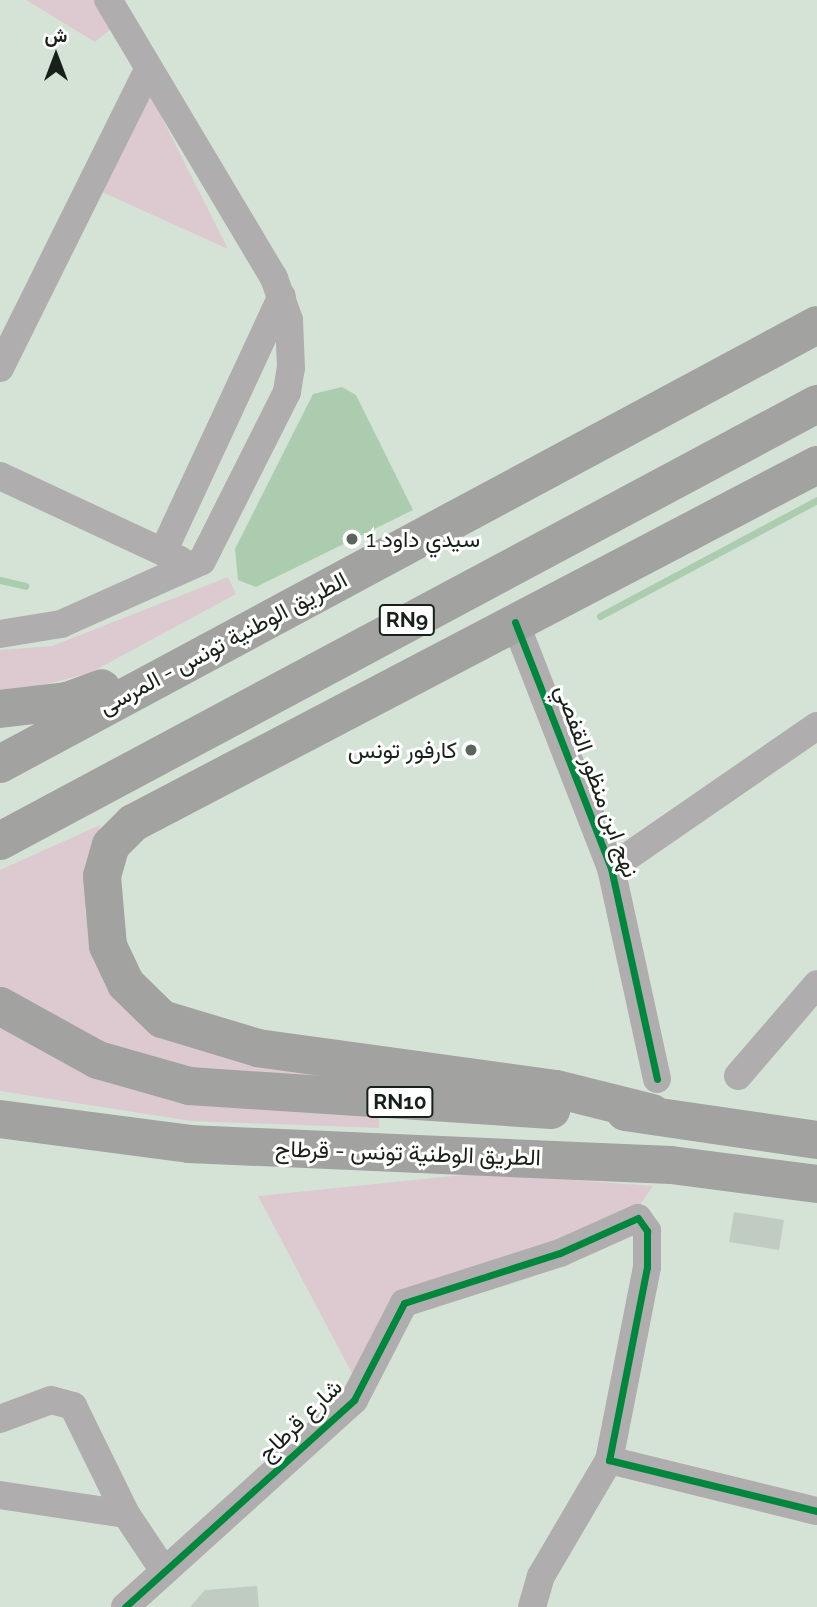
<!DOCTYPE html>
<html>
<head>
<meta charset="utf-8">
<style>
  body { margin:0 }
  #map { position:relative; width:817px; height:1607px; overflow:hidden; background:#d5e3d7; font-family:Raleway,Vazirmatn,sans-serif }
  div>[style] { position:absolute }
  [style*='--x'] { left:calc(var(--x)*1px); top:calc(var(--y)*1px); width:calc(var(--w)*1px); rotate:calc(var(--a)*1deg) }
  .green>* { inset:0; background:#dccad0 }
  .water>* { inset:0; background:#abccaf }
  .stream>* { height:7px; margin:-3.5px; padding:0 3.5px; transform-origin:3.5px; border-radius:3.5px; background:#abccaf }
  .building>* { inset:0; background:#c0cbc2 }
  .minor>* { height:28px; margin:-14px; padding:0 14px; transform-origin:14px; border-radius:14px; background:#afadad }
  .highway>* { height:38px; margin:-19px; padding:0 19px; transform-origin:19px; border-radius:19px; background:#a2a2a0 }
  .cycleway>* { height:7px; margin:-3.5px; padding:0 3.5px; transform-origin:3.5px; border-radius:3.5px; background:#00873e }
  .dots>* { width:19px; height:19px; translate:-50% -50%; box-sizing:border-box; border:4px solid #fff; border-radius:50% }
  span { translate:-50% -50%; white-space:nowrap; text-align:center; line-height:1.15; -webkit-text-stroke:6px #fff; paint-order:stroke }
  .shield-label span { padding:2px 5px; background:#fff; border:2px solid; border-radius:5px; -webkit-text-stroke-width:0 }
  .shield-label { font-size:21px; color:#182119; font-weight:700 }
  .poi-label { font-size:23px; color:#182119 }
  .left { translate:0 -50%; text-align:left }
  .right { translate:-100% -50%; text-align:right }
  .street-label { font-size:23px; color:#182119 }
  .north { position:absolute; left:21px; top:21px; width:70px; height:70px; -webkit-text-stroke:5px #fff; paint-order:stroke; rotate:0deg; font-size:19px; font-weight:700; line-height:28px; text-align:center; color:#182119 }
  .north::after { content:''; display:block; margin:auto; width:24px; height:32px; background:#182119; clip-path:polygon(50% 0,100% 100%,50% 72%,0 100%) }
</style>
</head>
<body>
<div id="map">
  <div class="green">
    <div style="clip-path:polygon(26px 0,95px 0,112px 28px,95px 42px)"></div>
    <div style="clip-path:polygon(150px 94px,228px 249px,102px 192px)"></div>
    <div style="clip-path:polygon(228px 577px,236px 594px,90px 673px,0 696px,0 650px,52px 646px)"></div>
    <div style="clip-path:polygon(100px 825px,85px 912px,117px 991px,380px 1079px,379px 1128px,191px 1121px,0 1091px,0 870px)"></div>
    <div style="clip-path:polygon(482px 1173px,653px 1186px,625px 1227px,412px 1298px,355px 1379px,258px 1196px)"></div>
  </div>
  <div class="water">
    <div style="clip-path:polygon(342px 387px,356px 395px,413px 510px,256px 587px,238px 580px,235px 549px,313px 394px)"></div>
  </div>
  <div class="stream">
    <div style="--x:0;--y:580;--w:26;--a:13"></div>
    <div style="--x:600;--y:616;--w:246;--a:-28.1"></div>
  </div>
  <div class="building">
    <div style="clip-path:polygon(734px 1212px,784px 1220px,779px 1250px,729px 1242px)"></div>
    <div style="clip-path:polygon(257px 1586px,259px 1607px,190px 1607px,205px 1590px)"></div>
  </div>
  <div class="minor">
    <div style="--x:0;--y:368;--w:333;--a:-63.6"></div>
    <div style="--x:0;--y:476;--w:199;--a:25"></div>
    <div style="--x:163;--y:552;--w:282;--a:-65.1"></div>
    <div style="--x:515;--y:622;--w:264;--a:68.7"></div>
    <div style="--x:611;--y:868;--w:216;--a:77.7"></div>
    <div style="--x:0;--y:634;--w:62;--a:-9.3"></div>
    <div style="--x:61;--y:624;--w:154;--a:-24.1"></div>
    <div style="--x:202;--y:561;--w:189;--a:-63.3"></div>
    <div style="--x:287;--y:392;--w:24;--a:-81"></div>
    <div style="--x:291;--y:368;--w:48;--a:-92.4"></div>
    <div style="--x:289;--y:320;--w:45;--a:-109.7"></div>
    <div style="--x:274;--y:278;--w:324;--a:-120.8"></div>
    <div style="--x:611;--y:868;--w:250;--a:-34.6"></div>
    <div style="--x:738;--y:1076;--w:121;--a:-49.3"></div>
    <div style="--x:0;--y:1419;--w:54;--a:-20.4"></div>
    <div style="--x:51;--y:1400;--w:23;--a:15"></div>
    <div style="--x:73;--y:1406;--w:120;--a:63.9"></div>
    <div style="--x:126;--y:1514;--w:69;--a:56.3"></div>
    <div style="--x:0;--y:1495;--w:127;--a:8.6"></div>
    <div style="--x:125;--y:1607;--w:309;--a:-42.1"></div>
    <div style="--x:354;--y:1400;--w:109;--a:-62.7"></div>
    <div style="--x:404;--y:1303;--w:164;--a:-17.8"></div>
    <div style="--x:560;--y:1253;--w:85;--a:-24.2"></div>
    <div style="--x:638;--y:1218;--w:16;--a:55"></div>
    <div style="--x:647;--y:1231;--w:36;--a:90"></div>
    <div style="--x:647;--y:1267;--w:197;--a:101.1"></div>
    <div style="--x:609;--y:1460;--w:214;--a:13.8"></div>
    <div style="--x:532;--y:1607;--w:32;--a:-74"></div>
    <div style="--x:541;--y:1576;--w:134;--a:-59.6"></div>
  </div>
  <div class="highway">
    <div style="--x:0;--y:709;--w:67;--a:-6.8"></div>
    <div style="--x:67;--y:701;--w:37;--a:-20"></div>
    <div style="--x:0;--y:764;--w:927;--a:-28.25"></div>
    <div style="--x:0;--y:841;--w:927;--a:-28.14"></div>
    <div style="--x:0;--y:1006;--w:112;--a:28.9"></div>
    <div style="--x:98;--y:1060;--w:95;--a:15.9"></div>
    <div style="--x:189;--y:1086;--w:363;--a:3.8"></div>
    <div style="--x:625;--y:1112;--w:194;--a:8.3"></div>
    <div style="--x:652;--y:1113;--w:99;--a:-166"></div>
    <div style="--x:556;--y:1089;--w:301;--a:-172.2"></div>
    <div style="--x:258;--y:1048;--w:100;--a:-163.2"></div>
    <div style="--x:162;--y:1019;--w:50;--a:-135.8"></div>
    <div style="--x:126;--y:984;--w:42;--a:-115.3"></div>
    <div style="--x:108;--y:946;--w:70;--a:-94.9"></div>
    <div style="--x:102;--y:876;--w:32;--a:-74"></div>
    <div style="--x:111;--y:845;--w:31;--a:-45"></div>
    <div style="--x:133;--y:823;--w:772;--a:-27.63"></div>
    <div style="--x:0;--y:1119;--w:191;--a:7.5"></div>
    <div style="--x:189;--y:1144;--w:482;--a:2.5"></div>
    <div style="--x:671;--y:1165;--w:147;--a:7.4"></div>
  </div>
  <div class="cycleway">
    <div style="--x:515;--y:622;--w:264;--a:68.7"></div>
    <div style="--x:611;--y:868;--w:216;--a:77.7"></div>
    <div style="--x:125;--y:1607;--w:309;--a:-42.1"></div>
    <div style="--x:354;--y:1400;--w:109;--a:-62.7"></div>
    <div style="--x:404;--y:1303;--w:164;--a:-17.8"></div>
    <div style="--x:560;--y:1253;--w:85;--a:-24.2"></div>
    <div style="--x:638;--y:1218;--w:16;--a:55"></div>
    <div style="--x:647;--y:1231;--w:36;--a:90"></div>
    <div style="--x:647;--y:1267;--w:197;--a:101.1"></div>
    <div style="--x:609;--y:1460;--w:214;--a:13.8"></div>
  </div>
  <div class="dots">
    <div style="left:352px;top:539px;background:#5a655c"></div>
    <div style="left:471px;top:750px;background:#5a655c"></div>
  </div>
  <div class="shield-label">
    <span style="left:407px;top:620px">RN9</span>
    <span style="left:400px;top:1102px">RN10</span>
  </div>
  <div class="poi-label">
    <span class="left" style="left:366px;top:539px">سيدي داود 1</span>
    <span class="right" style="left:457px;top:750px">كارفور تونس</span>
  </div>
  <div class="street-label">
    <span style="left:223px;top:643px;rotate:-28deg">الطريق الوطنية تونس - المرسى</span>
    <span style="left:597px;top:781px;rotate:70deg">نهج ابن منظور القفصي</span>
    <span style="left:408px;top:1153px;rotate:2deg">الطريق الوطنية تونس - قرطاج</span>
    <span style="left:300px;top:1420px;rotate:-44deg">شارع قرطاج</span>
  </div>
  <div class="north">ش</div>
</div>
</body>
</html>
